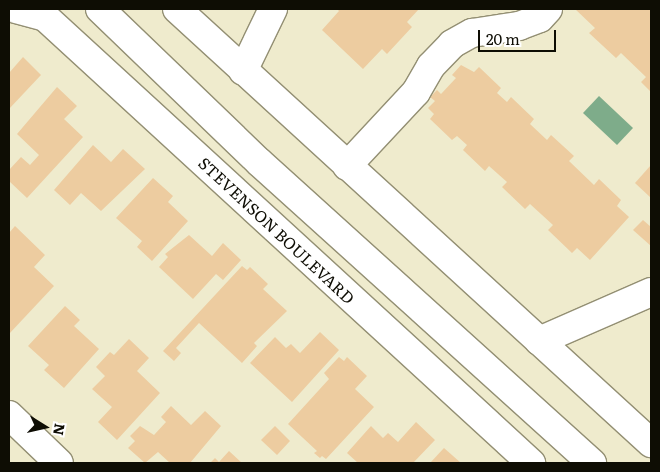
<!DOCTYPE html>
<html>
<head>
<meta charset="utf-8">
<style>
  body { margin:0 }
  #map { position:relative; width:660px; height:472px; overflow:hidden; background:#efebcd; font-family:Literata,serif }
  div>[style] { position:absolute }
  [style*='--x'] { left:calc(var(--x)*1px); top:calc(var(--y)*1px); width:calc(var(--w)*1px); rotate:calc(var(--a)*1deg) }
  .water>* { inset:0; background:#7eac8a }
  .building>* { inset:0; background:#edcca0 }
  .roads { filter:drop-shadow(1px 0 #938f73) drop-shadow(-1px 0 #938f73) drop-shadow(0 1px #938f73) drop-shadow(0 -1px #938f73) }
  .minor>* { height:28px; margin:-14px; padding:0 14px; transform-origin:14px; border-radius:14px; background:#fff }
  .major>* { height:28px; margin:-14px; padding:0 14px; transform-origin:14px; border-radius:14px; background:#fff }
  span { translate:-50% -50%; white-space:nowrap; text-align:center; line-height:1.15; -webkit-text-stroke:5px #fff; paint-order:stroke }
  .street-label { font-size:16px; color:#0e0d04 }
  .frame { position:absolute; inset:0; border:10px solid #0e0d04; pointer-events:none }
  .north { position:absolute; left:20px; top:402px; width:50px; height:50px; -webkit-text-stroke:4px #fff; paint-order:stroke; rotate:100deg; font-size:14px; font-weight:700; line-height:20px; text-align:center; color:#0e0d04 }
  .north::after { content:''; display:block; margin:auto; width:18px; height:22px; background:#0e0d04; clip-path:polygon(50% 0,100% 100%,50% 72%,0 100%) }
  .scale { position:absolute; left:478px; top:30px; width:78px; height:22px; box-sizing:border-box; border:2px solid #0e0d04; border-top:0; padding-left:6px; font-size:15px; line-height:18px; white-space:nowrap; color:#0e0d04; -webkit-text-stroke:4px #fff; paint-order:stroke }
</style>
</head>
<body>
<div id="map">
  <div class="water">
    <div style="clip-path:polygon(599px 96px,633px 128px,617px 145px,583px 113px)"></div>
  </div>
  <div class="building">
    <div style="clip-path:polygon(337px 9px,419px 9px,407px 22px,412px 27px,387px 54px,382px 49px,363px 69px,322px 30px,339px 11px)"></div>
    <div style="clip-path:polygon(575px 9px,651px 9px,651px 92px,641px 82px,646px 77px,621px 53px,616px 58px,589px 33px,595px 28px)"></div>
    <div style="clip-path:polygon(23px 57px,41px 75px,9px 109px,9px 73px)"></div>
    <div style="clip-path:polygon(461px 65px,474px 72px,479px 67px,501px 88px,497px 93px,507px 102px,511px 97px,534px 119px,530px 124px,547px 140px,551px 135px,574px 156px,569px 161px,594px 185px,599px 179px,621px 200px,617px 206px,629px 217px,590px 260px,577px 248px,572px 253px,548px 230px,553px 225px,530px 204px,525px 209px,502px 187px,507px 182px,489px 166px,485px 171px,463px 150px,467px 145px,457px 136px,452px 140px,430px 119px,434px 114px,428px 108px,435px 101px,430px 97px,437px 90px,441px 94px,456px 78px,452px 75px)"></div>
    <div style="clip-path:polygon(57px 87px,77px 106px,64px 119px,83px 137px,27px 198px,9px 181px,9px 170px,21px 157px,30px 165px,39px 155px,17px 134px)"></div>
    <div style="clip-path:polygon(93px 145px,111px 162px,123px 149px,145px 169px,101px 211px,81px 193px,70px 205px,54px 190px)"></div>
    <div style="clip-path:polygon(651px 165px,651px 198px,635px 183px)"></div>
    <div style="clip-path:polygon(153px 178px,173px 196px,168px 202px,188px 221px,152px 261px,137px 247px,142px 241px,116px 218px)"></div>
    <div style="clip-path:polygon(643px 220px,651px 227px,651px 246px,633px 230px)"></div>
    <div style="clip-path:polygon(15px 226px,45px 255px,34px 267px,54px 286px,9px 334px,9px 233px)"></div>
    <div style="clip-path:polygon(189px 235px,212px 256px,223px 243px,241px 260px,223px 280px,216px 274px,193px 299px,159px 267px,168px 257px,165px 254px)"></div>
    <div style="clip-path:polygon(242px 266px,247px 270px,250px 267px,268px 284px,263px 289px,287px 311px,254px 343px,257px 346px,242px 363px,199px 323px,176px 348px,181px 353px,174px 361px,163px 351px)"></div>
    <div style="clip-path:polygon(65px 306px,80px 320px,74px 326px,99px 349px,64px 388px,44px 370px,49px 365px,28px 346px)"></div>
    <div style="clip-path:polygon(320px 332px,339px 350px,292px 402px,250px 363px,275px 337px,286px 348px,291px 344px,300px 353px)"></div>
    <div style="clip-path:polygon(129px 339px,149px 358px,137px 371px,160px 393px,117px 440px,98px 422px,112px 407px,92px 389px,105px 376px,96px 367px,110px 352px,114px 355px)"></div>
    <div style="clip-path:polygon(339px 357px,344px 361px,347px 357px,367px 376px,355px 389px,374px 407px,326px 459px,322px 456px,320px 458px,314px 453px,317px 451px,288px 424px,329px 379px,324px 373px)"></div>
    <div style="clip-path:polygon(171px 406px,191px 425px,205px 411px,221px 426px,190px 463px,170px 463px,158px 452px,145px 463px,128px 448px,135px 441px,130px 436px,140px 426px,154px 435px,166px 422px,161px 417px)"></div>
    <div style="clip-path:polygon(416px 422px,435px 440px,413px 463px,358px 463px,347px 453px,371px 426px,383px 438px,388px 433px,398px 442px)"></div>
    <div style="clip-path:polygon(275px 426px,290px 441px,277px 455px,261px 440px)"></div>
    <div style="clip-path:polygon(444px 448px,461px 463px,430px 463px)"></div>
    <div style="clip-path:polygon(229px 451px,242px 463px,210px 463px,215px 458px,219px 462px)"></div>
  </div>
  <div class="roads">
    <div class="minor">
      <div style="--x:16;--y:9;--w:30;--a:15"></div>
      <div style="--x:45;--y:17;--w:660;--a:42.54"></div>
      <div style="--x:243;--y:71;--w:69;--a:-64.2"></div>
      <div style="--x:347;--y:166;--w:101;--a:-47"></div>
      <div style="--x:416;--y:92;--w:30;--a:-60"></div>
      <div style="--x:431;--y:66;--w:30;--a:-46"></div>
      <div style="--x:452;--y:44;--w:23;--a:-29"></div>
      <div style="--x:472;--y:33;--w:48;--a:-8.5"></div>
      <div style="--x:519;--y:26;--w:22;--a:-21"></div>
      <div style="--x:540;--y:18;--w:12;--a:-48"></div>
      <div style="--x:539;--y:341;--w:122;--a:-23.6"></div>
      <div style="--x:9;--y:415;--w:69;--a:43.8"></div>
    </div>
    <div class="major">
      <div style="--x:100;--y:9;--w:221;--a:43.9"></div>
      <div style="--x:259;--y:162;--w:449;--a:42.1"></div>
      <div style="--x:177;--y:9;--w:643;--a:42.48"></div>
    </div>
  </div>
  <div class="street-label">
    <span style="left:277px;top:230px;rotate:43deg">STEVENSON BOULEVARD</span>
  </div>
  <div class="frame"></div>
  <div class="north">N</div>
  <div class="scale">20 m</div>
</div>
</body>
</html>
